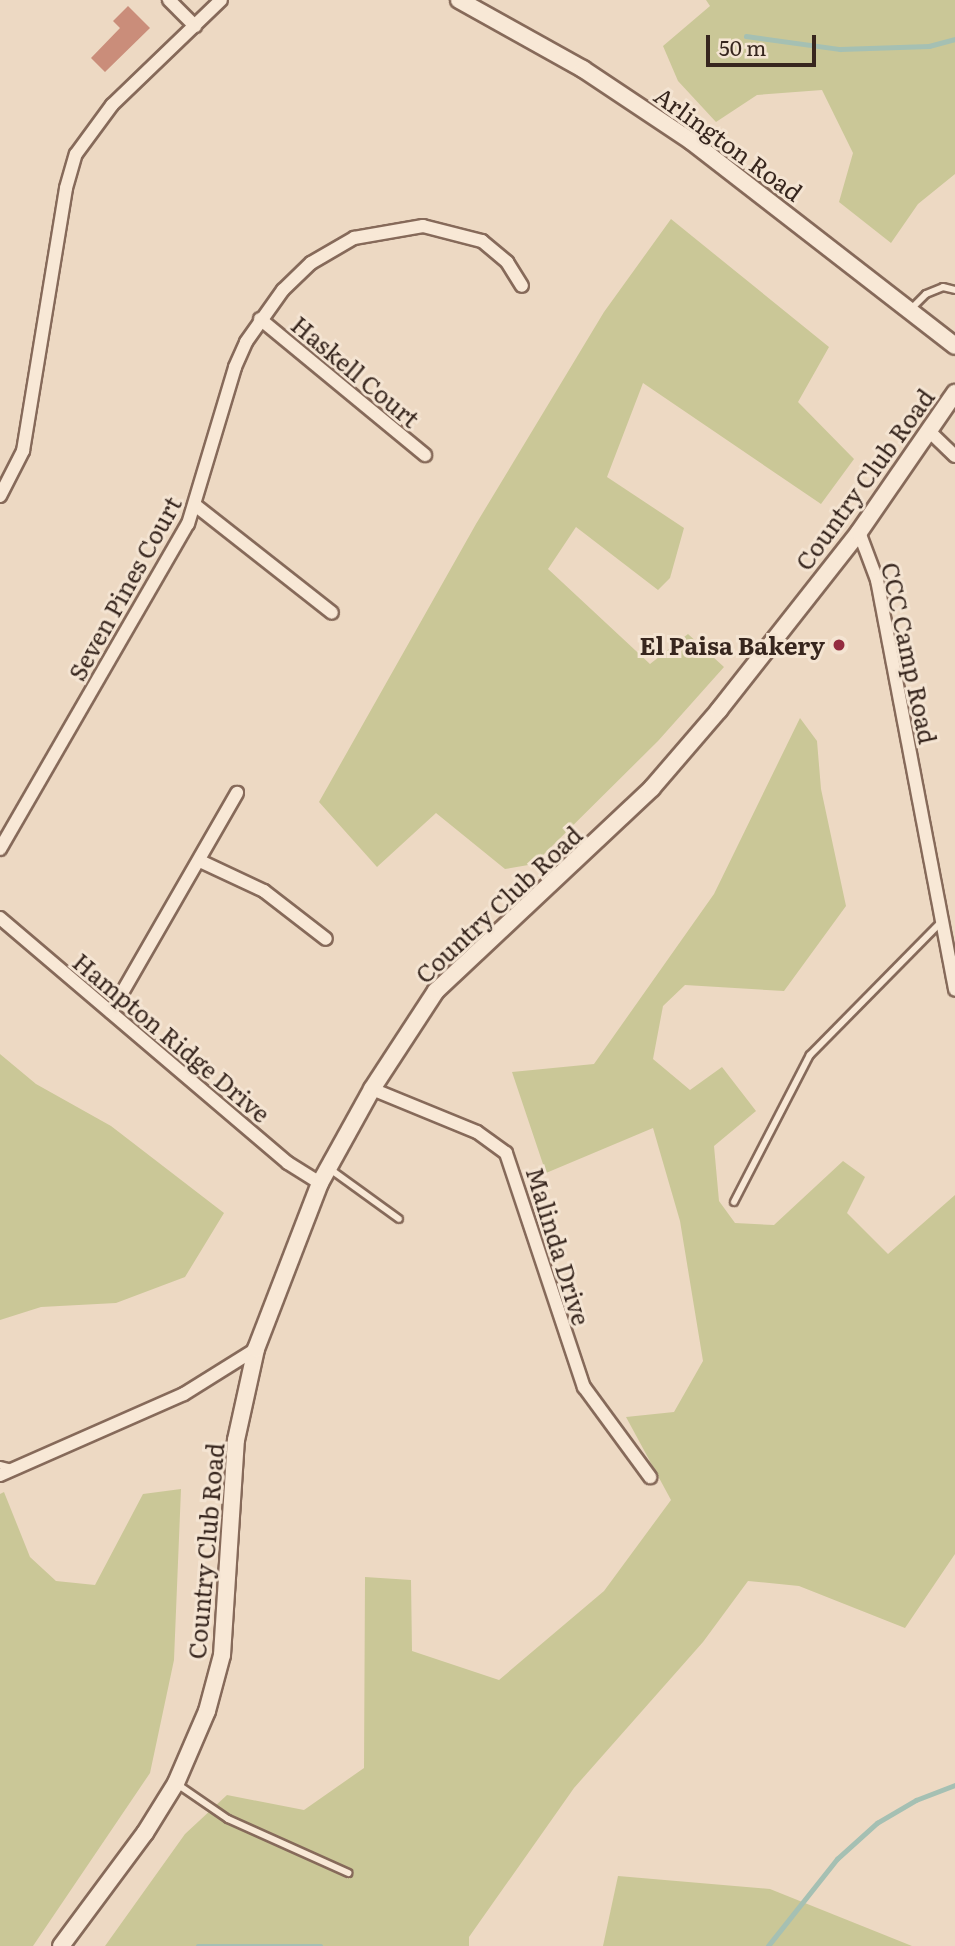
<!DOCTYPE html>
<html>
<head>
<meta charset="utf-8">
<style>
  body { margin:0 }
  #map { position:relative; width:955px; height:1946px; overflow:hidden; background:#edd9c3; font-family:Literata,serif }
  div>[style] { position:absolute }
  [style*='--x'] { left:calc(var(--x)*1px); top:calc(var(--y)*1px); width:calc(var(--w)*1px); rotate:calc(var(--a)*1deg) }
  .green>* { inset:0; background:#cac797 }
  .stream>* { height:4.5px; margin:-2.25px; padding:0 2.25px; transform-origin:2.25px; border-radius:2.25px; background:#a5c0b3 }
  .building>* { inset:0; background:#ca8d7a }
  .roads { filter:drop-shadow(2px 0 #866a5a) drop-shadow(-2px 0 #866a5a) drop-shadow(0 2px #866a5a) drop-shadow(0 -2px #866a5a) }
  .service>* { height:6px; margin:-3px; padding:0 3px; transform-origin:3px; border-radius:3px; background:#f8e8d6 }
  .minor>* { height:12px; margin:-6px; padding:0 6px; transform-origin:6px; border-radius:6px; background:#f8e8d6 }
  .tertiary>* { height:16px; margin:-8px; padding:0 8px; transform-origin:8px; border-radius:8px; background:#f8e8d6 }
  .dots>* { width:19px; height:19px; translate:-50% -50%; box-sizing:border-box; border:4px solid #f4e4d2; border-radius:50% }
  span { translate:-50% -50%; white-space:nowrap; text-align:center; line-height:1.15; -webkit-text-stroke:6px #f4e4d2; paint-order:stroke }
  .street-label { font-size:24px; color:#37261e }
  .poi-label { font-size:24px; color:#37261e; font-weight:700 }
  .right { translate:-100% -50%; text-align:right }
  .scale { position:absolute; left:706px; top:35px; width:110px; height:32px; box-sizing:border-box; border:4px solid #37261e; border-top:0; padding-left:9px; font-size:21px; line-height:24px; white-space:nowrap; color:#37261e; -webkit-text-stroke:5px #f4e4d2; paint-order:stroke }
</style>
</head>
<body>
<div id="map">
  <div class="green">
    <div style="clip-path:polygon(706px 0,955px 0,955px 174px,918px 204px,891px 243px,839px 202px,853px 153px,822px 90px,757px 95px,716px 122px,678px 81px,663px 46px,710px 6px)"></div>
    <div style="clip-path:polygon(671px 219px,829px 347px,798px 402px,854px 459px,821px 504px,643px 383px,607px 477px,684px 528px,670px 578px,658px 590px,576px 527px,548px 569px,650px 664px,688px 634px,724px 667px,658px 741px,534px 864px,505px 869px,436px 813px,377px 867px,319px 802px,476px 524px,604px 312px)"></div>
    <div style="clip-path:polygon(800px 718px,817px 741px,821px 789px,846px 906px,784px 991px,685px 985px,663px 1006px,653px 1059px,690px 1090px,722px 1067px,756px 1111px,714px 1146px,719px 1201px,735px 1223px,774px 1225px,843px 1161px,865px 1177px,847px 1213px,888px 1254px,955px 1195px,955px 1554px,905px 1628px,799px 1586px,748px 1581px,703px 1642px,574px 1788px,469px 1937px,469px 1946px,105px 1946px,185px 1834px,227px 1795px,304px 1810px,364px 1768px,365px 1577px,411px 1580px,412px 1651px,499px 1680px,604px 1591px,671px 1500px,626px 1417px,674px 1412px,703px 1361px,680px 1221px,653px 1128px,546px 1173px,512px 1072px,594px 1064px,714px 894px)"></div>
    <div style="clip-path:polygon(0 1054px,36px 1084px,111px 1126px,224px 1213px,185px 1277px,116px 1303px,41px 1307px,0 1320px)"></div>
    <div style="clip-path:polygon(181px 1489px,174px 1660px,150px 1773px,33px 1946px,0 1946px,0 1494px,4px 1492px,30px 1557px,56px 1581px,95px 1585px,143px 1494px)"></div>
    <div style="clip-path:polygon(618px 1876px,770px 1889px,912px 1946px,603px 1946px)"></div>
  </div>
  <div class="stream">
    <div style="--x:746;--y:36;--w:95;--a:7.9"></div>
    <div style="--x:840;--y:49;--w:89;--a:-1.9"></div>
    <div style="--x:929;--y:46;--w:27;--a:-15"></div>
    <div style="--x:198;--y:1946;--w:123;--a:0"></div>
    <div style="--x:768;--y:1946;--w:111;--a:-51.6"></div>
    <div style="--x:837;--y:1859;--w:54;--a:-42"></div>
    <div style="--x:877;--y:1823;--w:45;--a:-30.5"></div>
    <div style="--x:916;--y:1800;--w:42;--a:-21"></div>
  </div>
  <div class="building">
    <div style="clip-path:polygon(128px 6px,150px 28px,105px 72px,91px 58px,120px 28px,113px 21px)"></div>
  </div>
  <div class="roads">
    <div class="service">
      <div style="--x:911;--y:309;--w:21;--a:-45"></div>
      <div style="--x:926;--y:294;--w:18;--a:-22"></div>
      <div style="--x:943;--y:287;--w:12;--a:14"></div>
      <div style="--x:330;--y:1169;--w:85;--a:35.9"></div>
      <div style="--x:734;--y:1202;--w:165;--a:-62.7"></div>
      <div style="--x:810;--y:1055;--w:187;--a:-45.4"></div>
      <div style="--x:0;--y:1465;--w:12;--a:14"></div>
      <div style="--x:177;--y:1784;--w:62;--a:34.5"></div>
      <div style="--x:228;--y:1819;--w:132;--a:24.2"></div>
    </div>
    <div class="minor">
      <div style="--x:169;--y:0;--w:37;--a:45"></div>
      <div style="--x:260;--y:319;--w:214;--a:39.5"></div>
      <div style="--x:929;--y:431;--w:36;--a:44"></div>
      <div style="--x:0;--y:496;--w:51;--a:-62.9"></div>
      <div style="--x:23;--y:451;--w:266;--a:-80.7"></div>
      <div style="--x:66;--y:188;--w:35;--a:-74"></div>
      <div style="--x:76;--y:154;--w:61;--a:-53.7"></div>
      <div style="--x:112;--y:105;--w:151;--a:-43.9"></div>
      <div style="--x:195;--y:505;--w:174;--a:38.2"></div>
      <div style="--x:859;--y:532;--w:51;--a:69.4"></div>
      <div style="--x:877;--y:580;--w:417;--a:79.2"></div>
      <div style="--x:0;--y:849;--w:375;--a:-60"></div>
      <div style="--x:188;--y:524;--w:164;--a:-73.3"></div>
      <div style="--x:235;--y:367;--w:27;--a:-66"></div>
      <div style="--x:246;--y:342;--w:64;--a:-54.6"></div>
      <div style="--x:283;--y:290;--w:39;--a:-44"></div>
      <div style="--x:311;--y:263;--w:50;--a:-30.2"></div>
      <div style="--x:354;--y:238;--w:70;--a:-9.9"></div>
      <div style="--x:423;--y:226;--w:61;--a:14.3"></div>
      <div style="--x:482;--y:241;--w:33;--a:40"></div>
      <div style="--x:507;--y:262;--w:28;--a:58"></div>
      <div style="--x:200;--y:861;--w:71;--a:25.1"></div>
      <div style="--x:264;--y:891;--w:78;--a:37.7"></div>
      <div style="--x:0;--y:918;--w:378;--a:40.4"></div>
      <div style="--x:288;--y:1163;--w:38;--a:32"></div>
      <div style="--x:111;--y:1012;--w:253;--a:-60.1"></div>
      <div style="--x:372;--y:1089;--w:113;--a:22.3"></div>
      <div style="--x:477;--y:1132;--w:36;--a:36"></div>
      <div style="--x:506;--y:1153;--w:247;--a:71.6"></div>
      <div style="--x:584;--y:1387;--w:112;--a:53.7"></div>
      <div style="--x:0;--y:1475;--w:201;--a:-23.8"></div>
      <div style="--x:184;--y:1394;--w:85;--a:-32"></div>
    </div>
    <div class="tertiary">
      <div style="--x:459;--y:0;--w:142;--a:29.1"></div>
      <div style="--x:583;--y:69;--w:130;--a:33.7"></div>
      <div style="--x:691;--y:141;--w:334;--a:37.8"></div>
      <div style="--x:61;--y:1946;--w:141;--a:-53.4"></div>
      <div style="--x:145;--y:1833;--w:59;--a:-58.2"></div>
      <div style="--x:176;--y:1783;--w:78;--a:-66.7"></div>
      <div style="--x:207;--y:1711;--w:58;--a:-75"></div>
      <div style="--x:222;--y:1655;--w:215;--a:-86.3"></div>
      <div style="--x:236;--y:1440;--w:93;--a:-77.6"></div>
      <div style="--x:256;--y:1349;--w:178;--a:-68.9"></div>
      <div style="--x:320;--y:1183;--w:107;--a:-61"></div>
      <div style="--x:372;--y:1089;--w:117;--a:-56.9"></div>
      <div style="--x:436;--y:991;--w:296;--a:-43.2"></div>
      <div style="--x:652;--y:788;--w:103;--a:-49.3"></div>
      <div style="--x:719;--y:710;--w:226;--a:-51.8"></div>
      <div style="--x:859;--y:532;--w:169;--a:-55.4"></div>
    </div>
  </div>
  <div class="dots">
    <div style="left:839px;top:645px;background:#942c40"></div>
  </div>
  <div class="street-label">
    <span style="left:729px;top:143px;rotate:36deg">Arlington Road</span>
    <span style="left:356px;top:371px;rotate:40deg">Haskell Court</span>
    <span style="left:864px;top:479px;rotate:-54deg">Country Club Road</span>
    <span style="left:124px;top:588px;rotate:-61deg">Seven Pines Court</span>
    <span style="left:910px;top:653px;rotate:78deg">CCC Camp Road</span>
    <span style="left:498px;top:904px;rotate:-43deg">Country Club Road</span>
    <span style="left:172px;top:1037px;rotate:40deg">Hampton Ridge Drive</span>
    <span style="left:559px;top:1246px;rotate:73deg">Malinda Drive</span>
    <span style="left:205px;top:1551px;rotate:-85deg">Country Club Road</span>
  </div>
  <div class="poi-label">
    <span class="right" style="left:825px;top:645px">El Paisa Bakery</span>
  </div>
  <div class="scale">50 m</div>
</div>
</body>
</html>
